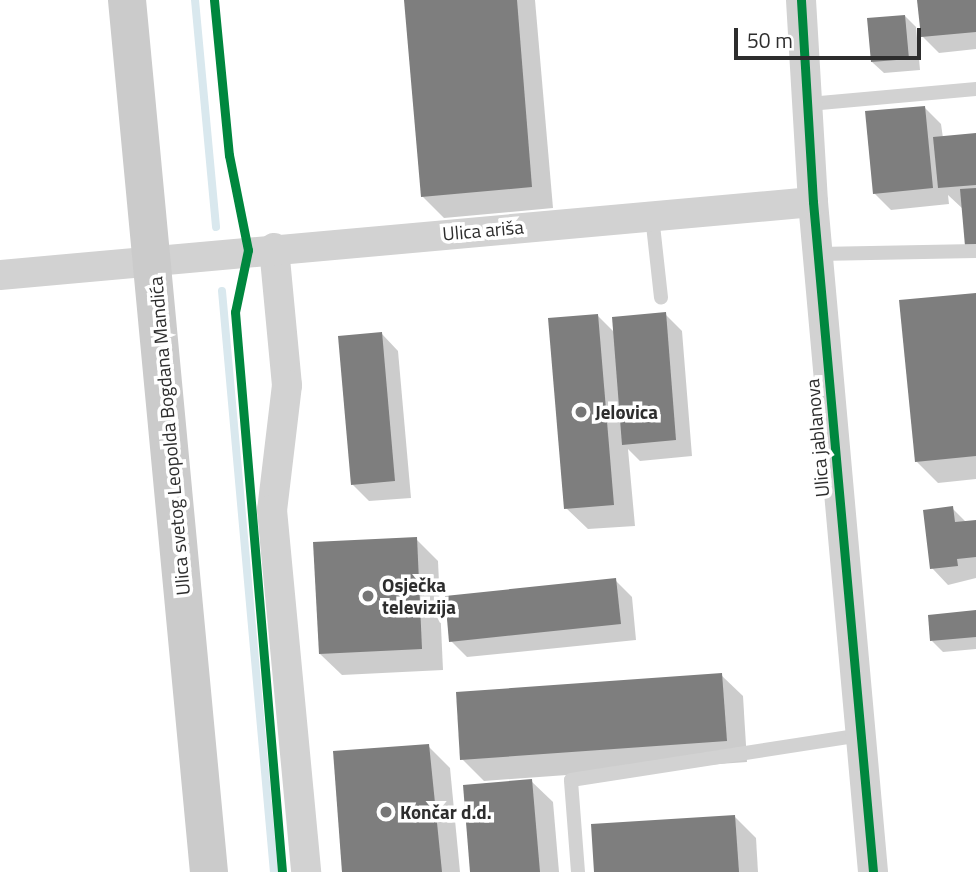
<!DOCTYPE html>
<html>
<head>
<meta charset="utf-8">
<style>
  body { margin:0 }
  #map { position:relative; width:976px; height:872px; overflow:hidden; background:#fff; font-family:"Titillium Web",sans-serif }
  div>[style] { position:absolute }
  [style*='--x'] { left:calc(var(--x)*1px); top:calc(var(--y)*1px); width:calc(var(--w)*1px); rotate:calc(var(--a)*1deg) }
  .shadow>* { inset:0; background:#0003 }
  .stream>* { height:8px; margin:-4px; padding:0 4px; transform-origin:4px; border-radius:4px; background:#d9e8ee }
  .building>* { inset:0; background:#7e7e7e }
  .service>* { height:14px; margin:-7px; padding:0 7px; transform-origin:7px; border-radius:7px; background:#d2d2d2 }
  .minor>* { height:30px; margin:-15px; padding:0 15px; transform-origin:15px; border-radius:15px; background:#d2d2d2 }
  .secondary>* { height:38px; margin:-19px; padding:0 19px; transform-origin:19px; border-radius:19px; background:#cbcbcb }
  .cycleway>* { height:9px; margin:-4.5px; padding:0 4.5px; transform-origin:4.5px; border-radius:4.5px; background:#00873e }
  .dots>* { width:19px; height:19px; translate:-50% -50%; box-sizing:border-box; border:4px solid #fff; border-radius:50% }
  span { translate:-50% -50%; white-space:nowrap; text-align:center; line-height:1.15; -webkit-text-stroke:7px #fff; paint-order:stroke }
  .street-label { font-size:19px; color:#2d2d2d }
  .poi-label { font-size:19px; color:#2d2d2d; font-weight:700 }
  .left { translate:0 -50%; text-align:left }
  .scale { position:absolute; left:734px; top:28px; width:187px; height:32px; box-sizing:border-box; border:4px solid #2d2d2d; border-top:0; padding-left:9px; font-size:21px; line-height:24px; white-space:nowrap; color:#2d2d2d; -webkit-text-stroke:5px #fff; paint-order:stroke }
</style>
</head>
<body>
<div id="map">
  <div class="shadow">
    <div style="clip-path:polygon(406px 0,535px 0,553px 208px,444px 218px,422px 196px)"></div>
    <div style="clip-path:polygon(919px 0,976px 0,976px 49px,939px 53px,922px 36px)"></div>
    <div style="clip-path:polygon(905px 16px,916px 27px,920px 70px,884px 73px,872px 62px)"></div>
    <div style="clip-path:polygon(925px 108px,941px 124px,943px 138px,976px 135px,976px 254px,963px 209px,948px 195px,949px 204px,891px 210px,874px 193px)"></div>
    <div style="clip-path:polygon(976px 294px,976px 479px,938px 483px,916px 461px)"></div>
    <div style="clip-path:polygon(665px 314px,682px 331px,692px 456px,640px 461px,628px 449px,635px 526px,588px 529px,566px 508px,598px 316px,615px 333px)"></div>
    <div style="clip-path:polygon(382px 334px,398px 351px,411px 498px,369px 501px,353px 485px)"></div>
    <div style="clip-path:polygon(952px 508px,967px 523px,976px 522px,976px 578px,948px 585px,932px 568px)"></div>
    <div style="clip-path:polygon(416px 539px,438px 561px,443px 670px,342px 675px,320px 654px)"></div>
    <div style="clip-path:polygon(615px 580px,632px 597px,636px 640px,467px 657px,451px 641px)"></div>
    <div style="clip-path:polygon(976px 612px,976px 649px,943px 652px,932px 641px)"></div>
    <div style="clip-path:polygon(721px 675px,743px 696px,747px 762px,484px 781px,462px 759px)"></div>
    <div style="clip-path:polygon(428px 746px,450px 768px,460px 872px,344px 872px)"></div>
    <div style="clip-path:polygon(530px 780px,553px 802px,559px 872px,472px 872px)"></div>
    <div style="clip-path:polygon(735px 817px,756px 838px,758px 872px,595px 872px)"></div>
  </div>
  <div class="stream">
    <div style="--x:195;--y:0;--w:228;--a:84.7"></div>
    <div style="--x:222;--y:291;--w:583;--a:84.89"></div>
  </div>
  <div class="building">
    <div style="clip-path:polygon(404px 0,517px 0,532px 187px,421px 197px)"></div>
    <div style="clip-path:polygon(917px 0,976px 0,976px 32px,921px 37px)"></div>
    <div style="clip-path:polygon(905px 15px,909px 59px,871px 62px,867px 18px)"></div>
    <div style="clip-path:polygon(925px 106px,933px 188px,873px 194px,865px 111px)"></div>
    <div style="clip-path:polygon(976px 133px,976px 185px,938px 188px,933px 137px)"></div>
    <div style="clip-path:polygon(976px 188px,976px 245px,965px 246px,960px 189px)"></div>
    <div style="clip-path:polygon(976px 293px,976px 456px,915px 462px,899px 300px)"></div>
    <div style="clip-path:polygon(666px 312px,676px 440px,622px 445px,612px 317px)"></div>
    <div style="clip-path:polygon(598px 314px,614px 505px,564px 509px,548px 318px)"></div>
    <div style="clip-path:polygon(382px 332px,395px 481px,351px 485px,338px 336px)"></div>
    <div style="clip-path:polygon(953px 506px,955px 522px,976px 520px,976px 557px,957px 559px,958px 566px,930px 569px,923px 510px)"></div>
    <div style="clip-path:polygon(417px 537px,422px 649px,319px 654px,313px 542px)"></div>
    <div style="clip-path:polygon(616px 578px,621px 624px,449px 642px,445px 596px)"></div>
    <div style="clip-path:polygon(976px 610px,976px 637px,930px 641px,928px 615px)"></div>
    <div style="clip-path:polygon(722px 673px,727px 741px,460px 760px,456px 692px)"></div>
    <div style="clip-path:polygon(429px 744px,442px 872px,342px 872px,333px 751px)"></div>
    <div style="clip-path:polygon(532px 779px,540px 872px,470px 872px,463px 785px)"></div>
    <div style="clip-path:polygon(735px 815px,739px 872px,594px 872px,591px 824px)"></div>
  </div>
  <div class="service">
    <div style="--x:809;--y:104;--w:168;--a:-5.1"></div>
    <div style="--x:652;--y:216;--w:82;--a:83.7"></div>
    <div style="--x:818;--y:254;--w:158;--a:-1.1"></div>
    <div style="--x:578;--y:872;--w:92;--a:-94.4"></div>
    <div style="--x:571;--y:780;--w:293;--a:-8.8"></div>
  </div>
  <div class="minor">
    <div style="--x:801;--y:0;--w:202;--a:86.6"></div>
    <div style="--x:813;--y:202;--w:673;--a:84.88"></div>
    <div style="--x:274;--y:248;--w:138;--a:84.6"></div>
    <div style="--x:287;--y:385;--w:126;--a:96.8"></div>
    <div style="--x:272;--y:510;--w:364;--a:84.6"></div>
    <div style="--x:0;--y:275;--w:816;--a:-5.13"></div>
  </div>
  <div class="secondary">
    <div style="--x:127;--y:0;--w:876;--a:84.63"></div>
  </div>
  <div class="cycleway">
    <div style="--x:214;--y:0;--w:156;--a:84.5"></div>
    <div style="--x:229;--y:155;--w:97;--a:78.7"></div>
    <div style="--x:248;--y:250;--w:63;--a:101.8"></div>
    <div style="--x:235;--y:312;--w:562;--a:85.2"></div>
    <div style="--x:801;--y:0;--w:202;--a:86.6"></div>
    <div style="--x:813;--y:202;--w:673;--a:84.88"></div>
  </div>
  <div class="dots">
    <div style="left:581px;top:412px;background:#767676"></div>
    <div style="left:368px;top:596px;background:#767676"></div>
    <div style="left:386px;top:812px;background:#767676"></div>
  </div>
  <div class="street-label">
    <span style="left:483px;top:230px;rotate:-5deg">Ulica ariša</span>
    <span style="left:169px;top:436px;rotate:-95deg">Ulica svetog Leopolda Bogdana Mandića</span>
    <span style="left:817px;top:438px;rotate:-95deg">Ulica jablanova</span>
  </div>
  <div class="poi-label">
    <span class="left" style="left:595px;top:412px">Jelovica</span>
    <span class="left" style="left:382px;top:596px">Osječka<br>televizija</span>
    <span class="left" style="left:400px;top:812px">Končar d.d.</span>
  </div>
  <div class="scale">50 m</div>
</div>
</body>
</html>
